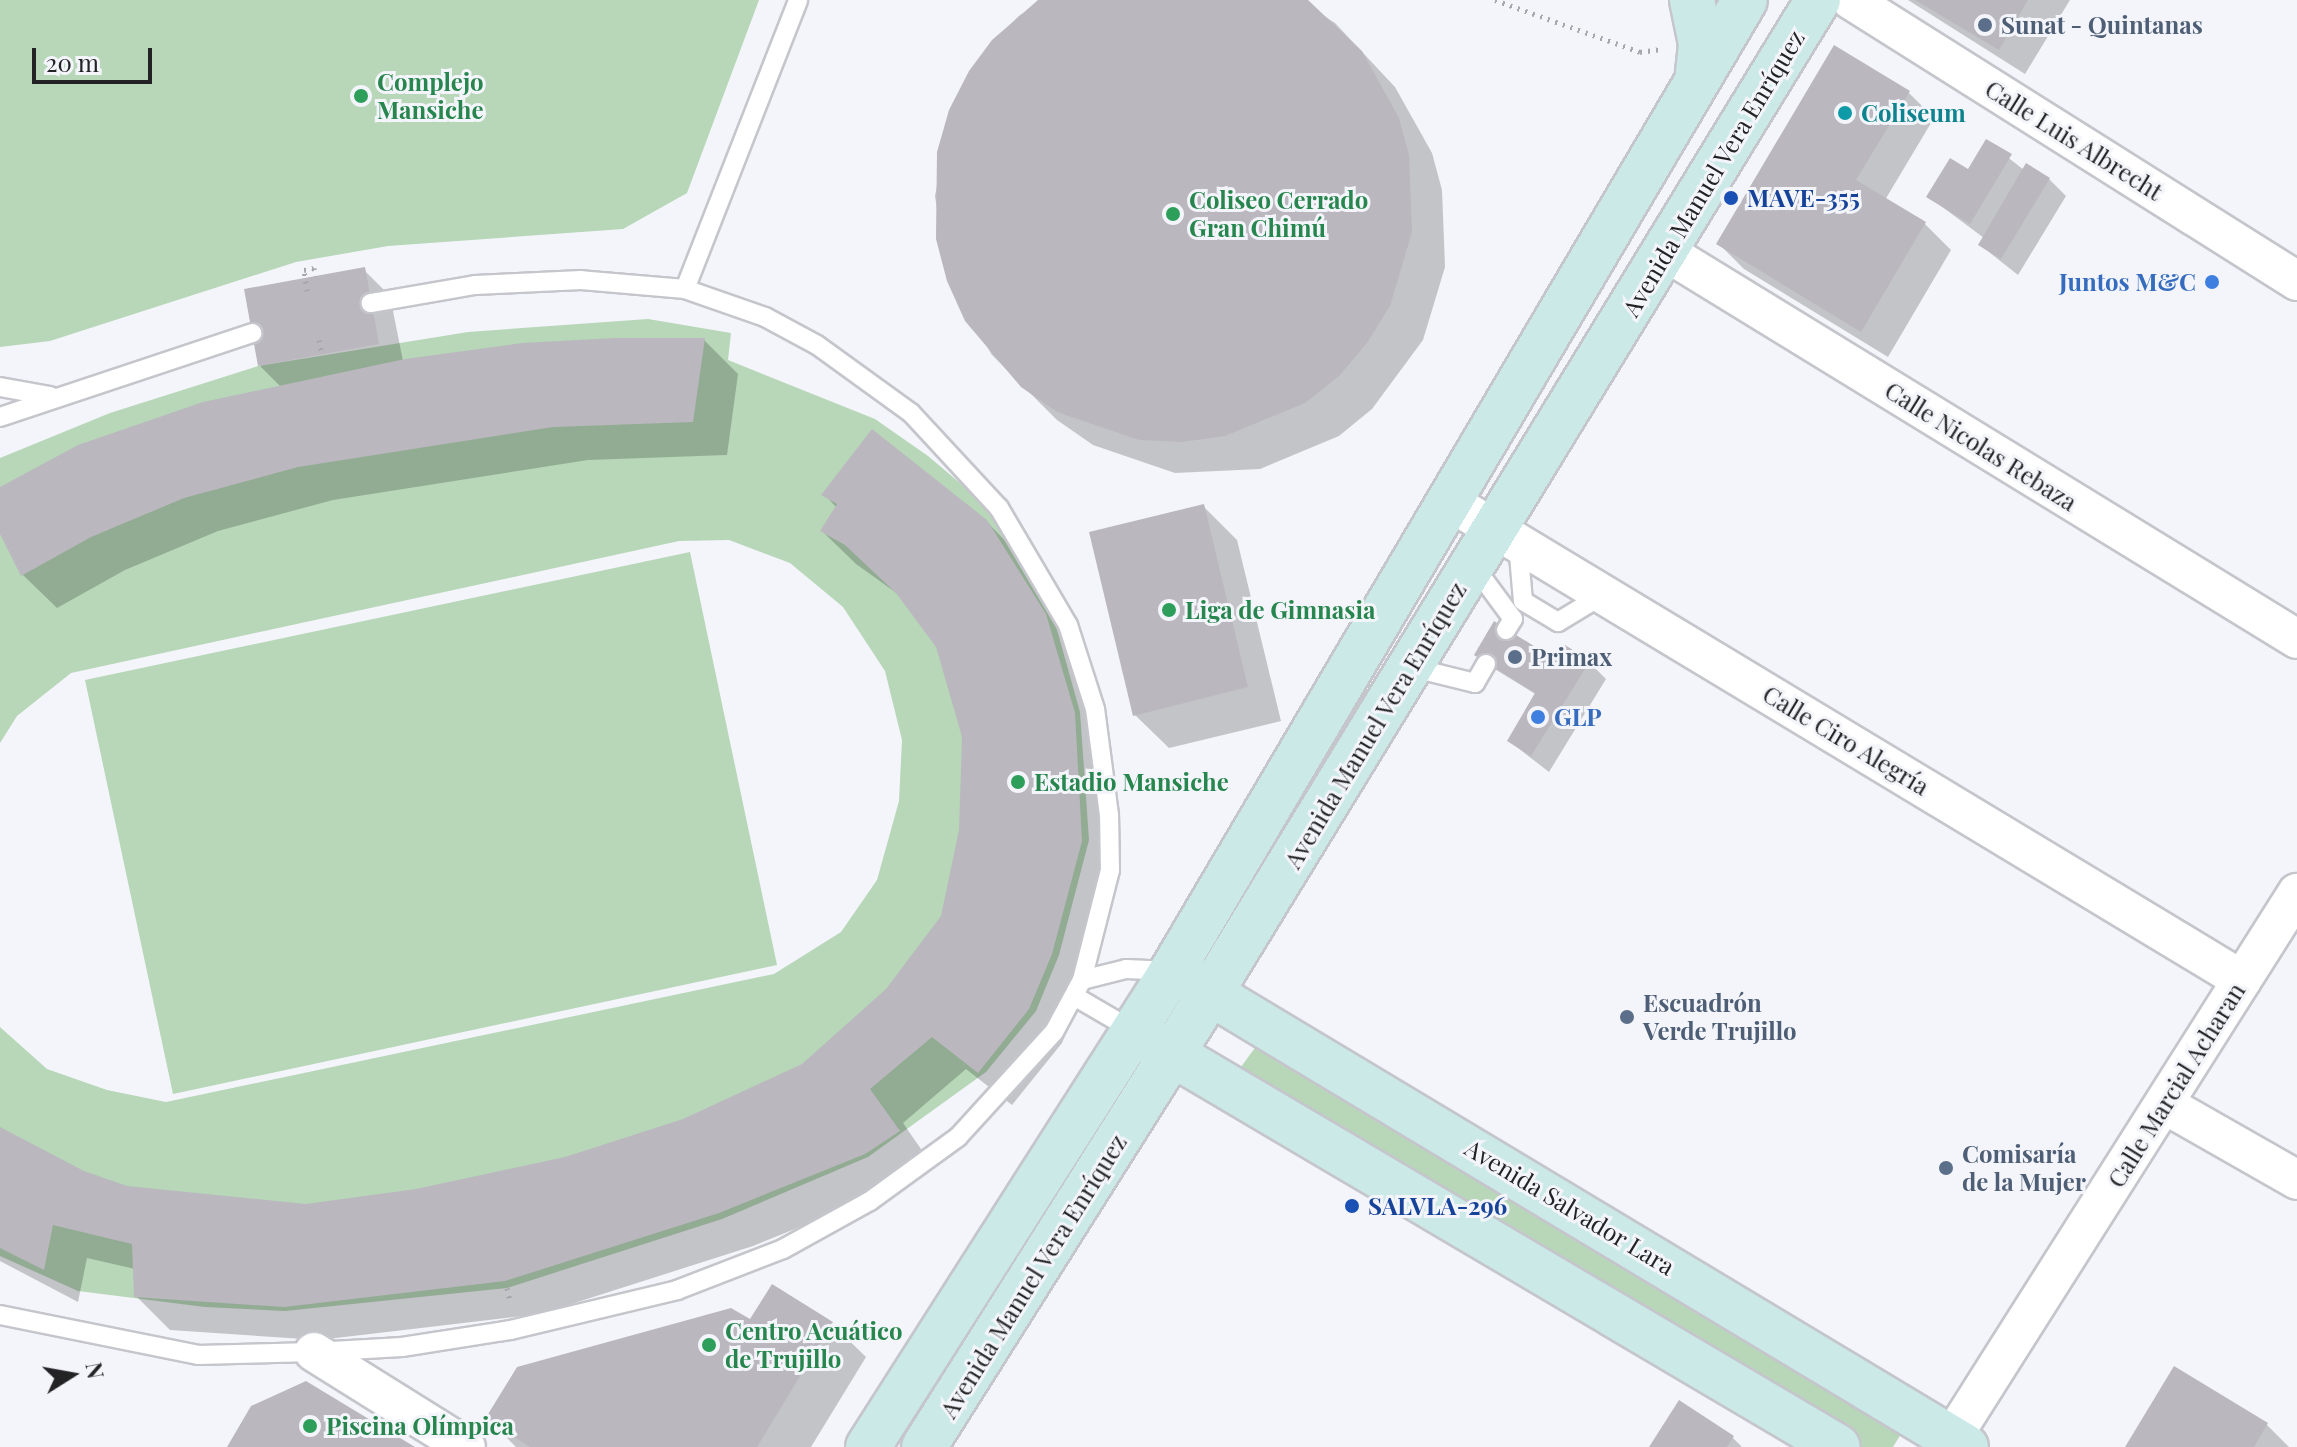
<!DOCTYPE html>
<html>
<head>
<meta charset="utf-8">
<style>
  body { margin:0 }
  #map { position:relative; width:2297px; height:1447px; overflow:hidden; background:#f4f5fb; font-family:"Playfair Display",serif }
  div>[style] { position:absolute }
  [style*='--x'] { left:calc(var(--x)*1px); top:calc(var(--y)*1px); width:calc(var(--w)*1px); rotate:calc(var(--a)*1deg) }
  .green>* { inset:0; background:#b7d7b8 }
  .shadow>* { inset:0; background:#0003 }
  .building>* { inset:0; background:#bab8be }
  .path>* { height:5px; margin-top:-2.5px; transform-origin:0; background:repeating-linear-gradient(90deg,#a6a6ab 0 2px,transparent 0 8px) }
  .roads { filter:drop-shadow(2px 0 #c5c5cc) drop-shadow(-2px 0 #c5c5cc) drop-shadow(0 2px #c5c5cc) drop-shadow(0 -2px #c5c5cc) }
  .lane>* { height:18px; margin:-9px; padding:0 9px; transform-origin:9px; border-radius:9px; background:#fff }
  .street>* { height:38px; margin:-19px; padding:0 19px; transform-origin:19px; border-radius:19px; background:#fff }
  .secondary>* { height:44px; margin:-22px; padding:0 22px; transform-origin:22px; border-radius:22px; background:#cae9e7 }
  .dots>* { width:22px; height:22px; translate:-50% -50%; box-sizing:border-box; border:4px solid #f4f5fb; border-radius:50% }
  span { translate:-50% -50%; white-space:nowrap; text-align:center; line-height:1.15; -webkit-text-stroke:6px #f4f5fb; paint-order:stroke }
  .service-label { font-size:24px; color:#4e5e75; font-weight:700 }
  .left { translate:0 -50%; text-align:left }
  .leisure-label { font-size:24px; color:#27864d; font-weight:700 }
  .culture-label { font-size:24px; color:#0d838f; font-weight:700 }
  .street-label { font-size:24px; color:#232325 }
  .transit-label { font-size:24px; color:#164399; font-weight:700 }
  .shop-label { font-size:24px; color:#366cbe; font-weight:700 }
  .right { translate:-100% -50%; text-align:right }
  .north { position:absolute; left:32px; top:1335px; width:80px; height:80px; -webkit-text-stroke:6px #f4f5fb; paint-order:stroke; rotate:79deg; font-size:22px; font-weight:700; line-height:32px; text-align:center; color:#232325 }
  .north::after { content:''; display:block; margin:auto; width:28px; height:36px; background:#232325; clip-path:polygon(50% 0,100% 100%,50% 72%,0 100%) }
  .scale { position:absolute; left:32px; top:48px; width:120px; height:36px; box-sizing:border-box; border:4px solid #232325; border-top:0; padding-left:10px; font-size:24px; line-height:28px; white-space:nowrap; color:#232325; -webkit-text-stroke:6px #f4f5fb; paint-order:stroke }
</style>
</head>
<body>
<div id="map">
  <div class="green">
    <div style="clip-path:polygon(0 0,759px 0,687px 193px,623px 229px,388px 246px,296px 262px,50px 341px,0 347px)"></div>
    <div style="clip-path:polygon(648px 319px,731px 333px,728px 360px,875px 419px,928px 456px,992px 510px,1052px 612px,1080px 712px,1089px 840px,1059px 955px,1036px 1011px,986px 1072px,868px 1157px,722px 1219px,507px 1288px,285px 1311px,205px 1307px,78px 1291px,0 1256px,0 1027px,47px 1069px,107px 1090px,166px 1102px,774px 974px,841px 932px,877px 880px,899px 801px,902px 740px,885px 671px,843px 607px,790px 563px,729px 540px,679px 541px,71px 673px,17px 716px,0 743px,0 458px,110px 413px,258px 366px,468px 332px)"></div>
    <div style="clip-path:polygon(690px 552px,777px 965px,173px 1094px,85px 680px)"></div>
    <div style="clip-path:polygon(1257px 1045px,1904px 1429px,1893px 1447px,1854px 1447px,1238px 1071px)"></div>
  </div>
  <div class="shadow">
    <div style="clip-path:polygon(1046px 0,1299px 0,1335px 23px,1395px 87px,1432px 153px,1442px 190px,1445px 267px,1423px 340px,1372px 409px,1339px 436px,1260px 469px,1175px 473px,1093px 445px,1057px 420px,992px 355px,948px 281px,935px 196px,951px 111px,993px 41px,1020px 15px)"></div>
    <div style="clip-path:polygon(1908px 0,2070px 0,2025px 74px)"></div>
    <div style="clip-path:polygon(1908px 92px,1934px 118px,1885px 200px,1925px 224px,1951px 250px,1888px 357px,1744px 269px,1718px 243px)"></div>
    <div style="clip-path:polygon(1987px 141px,2024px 170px,2049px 179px,2066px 196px,2018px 275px,1980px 245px,1984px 238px,1929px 197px,1968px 172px)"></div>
    <div style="clip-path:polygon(364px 270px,390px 296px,403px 361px,704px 340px,738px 374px,727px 455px,588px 460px,333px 500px,218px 531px,125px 570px,57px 608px,23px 575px,0 529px,0 490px,281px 387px,260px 366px)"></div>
    <div style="clip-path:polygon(824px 494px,986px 521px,1020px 556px,1079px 650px,1115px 876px,1085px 989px,1062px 1043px,1012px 1105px,966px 1069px,903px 1123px,932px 1165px,899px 1187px,753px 1246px,540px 1314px,319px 1340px,170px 1330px,136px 1296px,135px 1269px,87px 1258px,78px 1302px,0 1261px,0 1130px,83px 1173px,127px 1188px,306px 1206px,416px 1191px,565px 1159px,683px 1121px,803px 1065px,887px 990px,942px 917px,961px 830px,964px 737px,937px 646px,902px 597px,856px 564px,822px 531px,837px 508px)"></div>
    <div style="clip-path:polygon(1203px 506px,1237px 540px,1281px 721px,1169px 748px,1135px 715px)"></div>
    <div style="clip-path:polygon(1589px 662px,1606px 679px,1549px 772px,1509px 741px,1537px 695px,1485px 663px)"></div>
    <div style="clip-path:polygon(751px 1322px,832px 1324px,866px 1357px,811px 1447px,516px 1447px,488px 1419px)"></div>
    <div style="clip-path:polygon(2215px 1394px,2267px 1425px,2289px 1447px,2127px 1447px)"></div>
    <div style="clip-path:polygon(1733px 1438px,1742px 1447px,1651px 1447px)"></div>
  </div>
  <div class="building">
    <div style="clip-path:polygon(1038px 0,1308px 0,1362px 51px,1399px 118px,1409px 155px,1412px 232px,1390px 306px,1367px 343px,1339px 376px,1305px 403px,1225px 436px,1182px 442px,1139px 440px,1057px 412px,1021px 387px,965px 321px,947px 281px,936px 239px,937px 152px,949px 110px,969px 71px,992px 40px)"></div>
    <div style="clip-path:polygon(1915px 0,2028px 0,1999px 50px)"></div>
    <div style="clip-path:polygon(1834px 45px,1910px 91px,1856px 180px,1926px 222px,1861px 332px,1716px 244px)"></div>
    <div style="clip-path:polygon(1986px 139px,2012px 154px,1970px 224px,1926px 197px,1950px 158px,1968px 169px)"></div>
    <div style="clip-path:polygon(2026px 163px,2050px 178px,2001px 259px,1978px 245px)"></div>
    <div style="clip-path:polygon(365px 267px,379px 344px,258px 366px,244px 289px)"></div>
    <div style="clip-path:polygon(615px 338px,705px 338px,693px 422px,553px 427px,298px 467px,184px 498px,91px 537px,21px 576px,0 534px,0 487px,78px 445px,203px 402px,405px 359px,522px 343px)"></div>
    <div style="clip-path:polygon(872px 429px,987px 520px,1046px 614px,1075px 713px,1082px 841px,1052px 954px,1029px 1009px,978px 1073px,932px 1037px,870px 1089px,900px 1131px,865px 1154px,719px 1213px,505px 1281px,284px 1307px,134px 1297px,132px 1244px,53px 1225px,44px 1270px,0 1248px,0 1127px,84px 1171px,127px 1186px,306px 1204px,416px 1189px,565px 1157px,683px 1119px,802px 1064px,886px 989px,941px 916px,959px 830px,962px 737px,936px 647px,896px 593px,845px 545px,820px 531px,837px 504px,821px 495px)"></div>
    <div style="clip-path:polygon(1204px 504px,1248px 687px,1133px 716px,1089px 532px)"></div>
    <div style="clip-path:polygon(1494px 621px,1556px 660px,1565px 645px,1590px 661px,1531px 756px,1507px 741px,1535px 693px,1474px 655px)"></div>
    <div style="clip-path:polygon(772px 1284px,833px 1322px,757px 1447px,530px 1447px,485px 1419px,517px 1367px,731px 1308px,750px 1319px)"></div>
    <div style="clip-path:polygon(2174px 1366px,2268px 1423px,2254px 1447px,2125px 1447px)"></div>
    <div style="clip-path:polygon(306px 1381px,415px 1447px,227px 1447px,251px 1406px)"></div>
    <div style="clip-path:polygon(1679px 1400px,1734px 1436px,1727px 1447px,1649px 1447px)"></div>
  </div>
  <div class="path">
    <div style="--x:1495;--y:0;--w:154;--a:19.7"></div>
    <div style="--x:1640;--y:52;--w:21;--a:-8"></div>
    <div style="--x:307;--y:291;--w:21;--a:-98"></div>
    <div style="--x:304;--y:270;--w:10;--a:-11"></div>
    <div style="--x:314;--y:268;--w:8;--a:83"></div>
    <div style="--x:319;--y:340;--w:15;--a:79"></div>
    <div style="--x:507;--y:1288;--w:13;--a:77"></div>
  </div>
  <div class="roads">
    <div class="lane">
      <div style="--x:685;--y:289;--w:310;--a:-68.6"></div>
      <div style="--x:0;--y:387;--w:51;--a:10.2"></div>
      <div style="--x:0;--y:417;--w:266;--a:-18.4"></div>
      <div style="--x:1518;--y:544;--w:57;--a:85"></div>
      <div style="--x:1523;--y:601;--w:41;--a:31"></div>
      <div style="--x:1558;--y:622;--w:54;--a:-31.3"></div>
      <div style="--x:1473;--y:565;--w:67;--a:53.5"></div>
      <div style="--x:1513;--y:619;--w:13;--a:122"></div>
      <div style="--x:1410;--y:667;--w:67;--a:13.8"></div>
      <div style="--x:1475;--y:683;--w:22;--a:-60"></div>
      <div style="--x:1082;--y:980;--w:45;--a:-14"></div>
      <div style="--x:1126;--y:969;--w:46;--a:2.5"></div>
      <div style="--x:1074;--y:996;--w:69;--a:30.3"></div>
      <div style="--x:0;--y:1315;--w:202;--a:11.4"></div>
      <div style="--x:198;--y:1355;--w:116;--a:-1.5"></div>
      <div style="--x:314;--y:1352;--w:88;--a:-3.3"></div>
      <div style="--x:402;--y:1347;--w:110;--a:-8.9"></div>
      <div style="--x:511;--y:1330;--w:171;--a:-13.5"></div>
      <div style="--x:677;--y:1290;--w:114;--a:-21.1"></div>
      <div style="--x:783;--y:1249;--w:99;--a:-28.9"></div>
      <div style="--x:870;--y:1201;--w:109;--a:-36"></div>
      <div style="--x:958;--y:1137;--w:142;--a:-47.6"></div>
      <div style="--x:1054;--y:1032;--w:59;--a:-61.7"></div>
      <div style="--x:1082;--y:980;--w:114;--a:-75.7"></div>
      <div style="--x:1110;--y:870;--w:55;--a:-91"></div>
      <div style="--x:1109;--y:815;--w:107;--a:-97.5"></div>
      <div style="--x:1095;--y:709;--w:88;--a:-107.8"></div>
      <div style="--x:1068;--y:625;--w:136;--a:-120.5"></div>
      <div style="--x:999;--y:508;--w:129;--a:-132.8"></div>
      <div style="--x:911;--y:413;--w:116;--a:-144.1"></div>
      <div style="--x:817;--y:345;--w:59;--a:-151.7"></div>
      <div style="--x:765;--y:317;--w:85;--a:-160.7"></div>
      <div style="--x:685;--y:289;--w:104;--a:-175.1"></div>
      <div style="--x:581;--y:280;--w:106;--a:177.3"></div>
      <div style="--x:475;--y:285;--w:106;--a:170.2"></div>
    </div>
    <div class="street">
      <div style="--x:1851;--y:0;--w:527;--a:32.21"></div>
      <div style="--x:1666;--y:252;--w:740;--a:31.52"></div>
      <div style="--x:1450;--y:502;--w:925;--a:31.11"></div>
      <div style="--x:2164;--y:1104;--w:153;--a:29.7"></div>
      <div style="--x:314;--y:1352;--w:179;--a:32"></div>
      <div style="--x:1946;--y:1447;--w:656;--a:-57.64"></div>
    </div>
    <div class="secondary">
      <div style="--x:1692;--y:0;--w:45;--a:78.4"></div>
      <div style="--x:1701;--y:44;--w:36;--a:96"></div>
      <div style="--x:1185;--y:978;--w:911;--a:30.99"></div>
      <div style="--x:1147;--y:1039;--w:802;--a:30.56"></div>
      <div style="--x:868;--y:1447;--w:565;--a:-57.44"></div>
      <div style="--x:1172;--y:971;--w:1127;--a:-59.45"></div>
      <div style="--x:924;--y:1447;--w:538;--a:-57.76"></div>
      <div style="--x:1211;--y:992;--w:1163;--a:-58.54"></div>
    </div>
  </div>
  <div class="dots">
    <div style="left:1985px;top:25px;background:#5c6f8a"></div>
    <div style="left:361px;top:96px;background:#2e9e5b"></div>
    <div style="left:1845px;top:113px;background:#0f9aa8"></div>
    <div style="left:1731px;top:198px;background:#1a4fb4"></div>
    <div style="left:1173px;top:214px;background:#2e9e5b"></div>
    <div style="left:2212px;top:282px;background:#3f7fe0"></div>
    <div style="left:1169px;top:610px;background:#2e9e5b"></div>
    <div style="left:1515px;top:657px;background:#5c6f8a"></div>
    <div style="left:1538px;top:717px;background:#3f7fe0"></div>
    <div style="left:1018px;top:782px;background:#2e9e5b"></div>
    <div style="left:1627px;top:1017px;background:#5c6f8a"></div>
    <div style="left:1946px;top:1168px;background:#5c6f8a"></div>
    <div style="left:1352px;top:1206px;background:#1a4fb4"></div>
    <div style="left:709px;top:1345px;background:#2e9e5b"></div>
    <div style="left:310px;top:1426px;background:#2e9e5b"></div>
  </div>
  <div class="service-label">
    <span class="left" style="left:2001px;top:25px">Sunat - Quintanas</span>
    <span class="left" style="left:1531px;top:657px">Primax</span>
    <span class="left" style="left:1643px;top:1017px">Escuadrón<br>Verde Trujillo</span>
    <span class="left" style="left:1962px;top:1168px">Comisaría<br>de la Mujer</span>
  </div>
  <div class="leisure-label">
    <span class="left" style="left:377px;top:96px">Complejo<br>Mansiche</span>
    <span class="left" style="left:1189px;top:214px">Coliseo Cerrado<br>Gran Chimú</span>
    <span class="left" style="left:1185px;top:610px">Liga de Gimnasia</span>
    <span class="left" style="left:1034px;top:782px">Estadio Mansiche</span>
    <span class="left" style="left:725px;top:1345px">Centro Acuático<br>de Trujillo</span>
    <span class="left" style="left:326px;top:1426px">Piscina Olímpica</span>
  </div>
  <div class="culture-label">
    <span class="left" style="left:1861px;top:113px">Coliseum</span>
  </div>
  <div class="street-label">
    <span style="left:2074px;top:140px;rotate:32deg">Calle Luis Albrecht</span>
    <span style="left:1713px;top:173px;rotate:-59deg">Avenida Manuel Vera Enríquez</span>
    <span style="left:1981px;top:446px;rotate:32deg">Calle Nicolas Rebaza</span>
    <span style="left:1375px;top:725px;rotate:-59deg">Avenida Manuel Vera Enríquez</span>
    <span style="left:1846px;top:740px;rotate:31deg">Calle Ciro Alegría</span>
    <span style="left:2176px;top:1085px;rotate:-58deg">Calle Marcial Acharan</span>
    <span style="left:1570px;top:1207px;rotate:31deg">Avenida Salvador Lara</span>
    <span style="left:1033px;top:1276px;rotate:-58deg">Avenida Manuel Vera Enríquez</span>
  </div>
  <div class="transit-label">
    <span class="left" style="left:1747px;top:198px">MAVE-355</span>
    <span class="left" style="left:1368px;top:1206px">SALVLA-296</span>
  </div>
  <div class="shop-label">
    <span class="right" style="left:2196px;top:282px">Juntos M&amp;C</span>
    <span class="left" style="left:1554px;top:717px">GLP</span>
  </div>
  <div class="north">N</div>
  <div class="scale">20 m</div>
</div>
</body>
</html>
